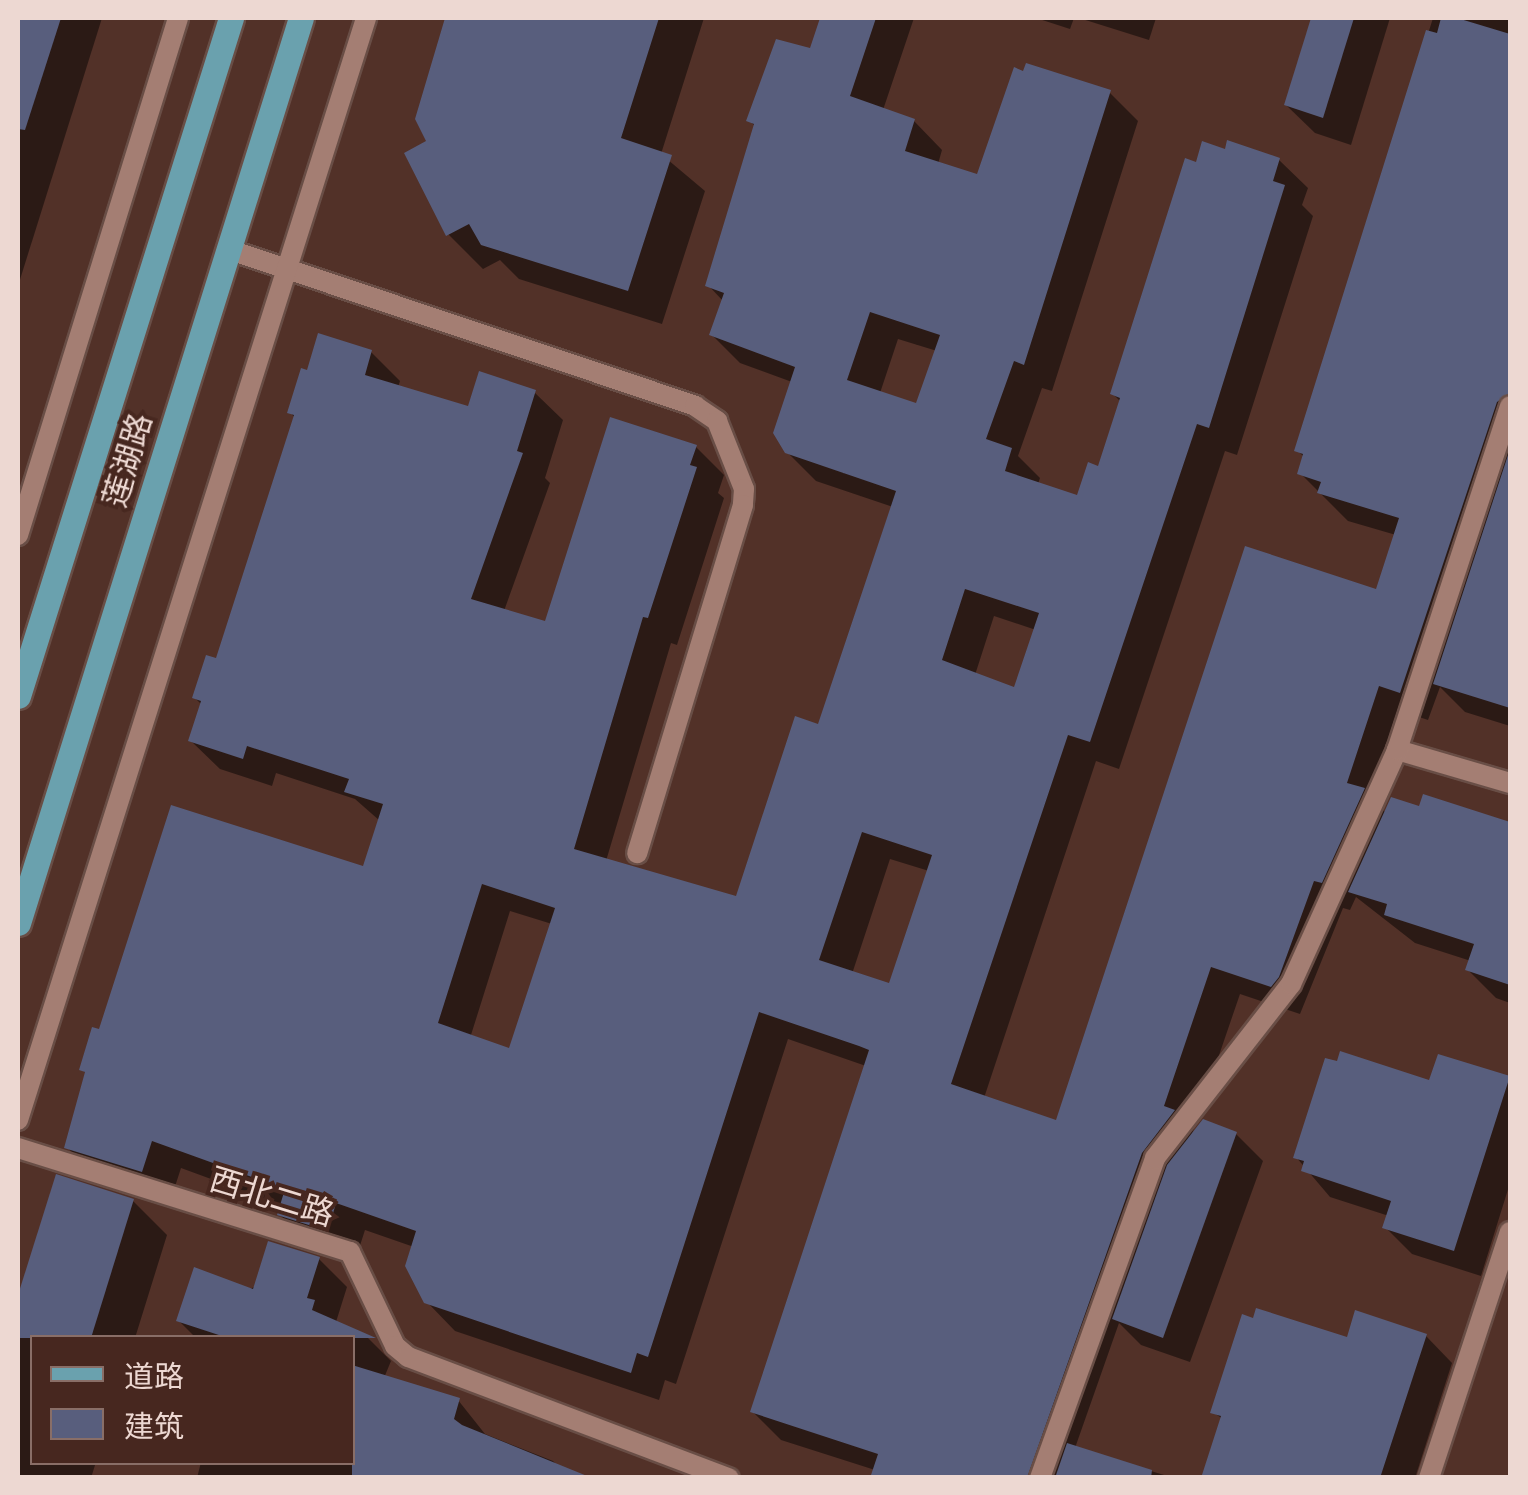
<!DOCTYPE html>
<html>
<head>
<meta charset="utf-8">
<style>
  body { margin:0 }
  #map { position:relative; width:1528px; height:1495px; overflow:hidden; background:#523128; font-family:"Noto Sans","Noto Sans SC",sans-serif }
  div>[style] { position:absolute }
  [style*='--x'] { left:calc(var(--x)*1px); top:calc(var(--y)*1px); width:calc(var(--w)*1px); rotate:calc(var(--a)*1deg) }
  .shadow>* { inset:0; background:#0007 }
  .building>* { inset:0; background:#585e7d }
  .roads { filter:drop-shadow(2px 0 #694e46) drop-shadow(-2px 0 #694e46) drop-shadow(0 2px #694e46) drop-shadow(0 -2px #694e46) }
  .service>* { height:20px; margin:-10px; padding:0 10px; transform-origin:10px; border-radius:10px; background:#a47e73 }
  .minor>* { height:20px; margin:-10px; padding:0 10px; transform-origin:10px; border-radius:10px; background:#a47e73 }
  .primary>* { height:25px; margin:-12.5px; padding:0 12.5px; transform-origin:12.5px; border-radius:12.5px; background:#6aa1ae }
  span { translate:-50% -50%; white-space:nowrap; text-align:center; line-height:1.15; -webkit-text-stroke:8px #47271f; paint-order:stroke }
  .street-label { font-size:32px; color:#edd8d2 }
  .frame { position:absolute; inset:0; border:20px solid #edd8d2; pointer-events:none }
  .legend { position:absolute; left:30px; top:1335px; width:325px; height:130px; box-sizing:border-box; background:#47271f; border:2px solid #896e67; margin:0; padding:12px 18px; list-style:none; font-size:30px; color:#edd8d2 }
  .legend li { display:flex; align-items:center; gap:20px; height:50px }
  .legend b { width:50px; border:2px solid #896e67 }
</style>
</head>
<body>
<div id="map">
  <div class="shadow">
    <div style="clip-path:polygon(18px 18px,102px 18px,18px 286px)"></div>
    <div style="clip-path:polygon(449px 18px,704px 18px,661px 154px,705px 191px,662px 324px,519px 279px,500px 260px,483px 269px,448px 234px,430px 142px,418px 119px)"></div>
    <div style="clip-path:polygon(evenodd,822px 18px,914px 18px,883px 110px,914px 121px,942px 150px,938px 164px,979px 177px,1109px 92px,1138px 121px,1052px 391px,1042px 388px,1018px 456px,1040px 478px,1038px 484px,1079px 498px,1100px 469px,1122px 403px,1113px 394px,1197px 165px,1226px 152px,1279px 160px,1308px 188px,1302px 205px,1313px 216px,1237px 455px,1225px 451px,1119px 769px,1096px 761px,984px 1098px,1057px 1123px,1378px 592px,1396px 535px,1348px 521px,1300px 473px,1305px 458px,1297px 450px,1433px 18px,1510px 18px,1510px 726px,1465px 712px,1440px 687px,1428px 720px,1407px 713px,1377px 804px,1386px 813px,1421px 809px,1425px 797px,1510px 825px,1510px 1003px,1496px 998px,1468px 970px,1471px 961px,1415px 943px,1356px 897px,1350px 910px,1343px 908px,1300px 1014px,1240px 994px,1191px 1137px,1236px 1134px,1263px 1161px,1190px 1362px,1141px 1345px,1119px 1323px,1075px 1448px,1174px 1478px,872px 1478px,875px 1470px,781px 1440px,752px 1411px,866px 1066px,788px 1039px,676px 1384px,665px 1380px,659px 1400px,455px 1331px,426px 1301px,414px 1247px,365px 1230px,356px 1258px,308px 1242px,279px 1214px,282px 1205px,181px 1168px,171px 1199px,95px 1176px,67px 1147px,87px 1074px,81px 1069px,100px 1032px,365px 869px,380px 821px,355px 799px,276px 773px,272px 786px,220px 769px,191px 741px,202px 705px,194px 697px,218px 662px,295px 418px,290px 412px,308px 373px,371px 352px,400px 381px,398px 387px,469px 409px,534px 392px,563px 420px,545px 478px,550px 483px,504px 611px,547px 624px,696px 447px,724px 475px,718px 493px,724px 498px,677px 645px,671px 643px,606px 861px,737px 899px,820px 727px,893px 507px,816px 481px,787px 452px,792px 382px,740px 363px,712px 335px,723px 301px,708px 285px,756px 127px,749px 120px,811px 51px,822px 18px,898px 339px,937px 351px,917px 406px,880px 393px,898px 339px,822px 18px,994px 616px,1036px 630px,1016px 690px,975px 675px,994px 616px,822px 18px,890px 859px,929px 871px,891px 986px,852px 974px,890px 859px,822px 18px,510px 911px,552px 924px,511px 1051px,471px 1035px,510px 911px)"></div>
    <div style="clip-path:polygon(1036px 18px,1074px 18px,1070px 29px)"></div>
    <div style="clip-path:polygon(1079px 18px,1156px 18px,1149px 40px)"></div>
    <div style="clip-path:polygon(1314px 18px,1390px 18px,1351px 145px,1315px 133px,1286px 105px)"></div>
    <div style="clip-path:polygon(1510px 1080px,1510px 1183px,1481px 1276px,1412px 1254px,1385px 1227px,1389px 1216px,1330px 1197px,1296px 1157px,1431px 1083px)"></div>
    <div style="clip-path:polygon(57px 1177px,133px 1201px,167px 1235px,135px 1338px,32px 1338px,32px 1462px,96px 1462px,91px 1478px,18px 1478px,18px 1303px)"></div>
    <div style="clip-path:polygon(319px 1259px,347px 1287px,336px 1322px,363px 1333px,391px 1361px,384px 1378px,458px 1400px,485px 1434px,553px 1461px,569px 1478px,197px 1478px,201px 1462px,352px 1462px,352px 1338px,196px 1338px,178px 1320px)"></div>
    <div style="clip-path:polygon(1426px 1336px,1452px 1363px,1415px 1478px,1304px 1478px,1213px 1412px,1348px 1341px)"></div>
  </div>
  <div class="building">
    <div style="clip-path:polygon(18px 18px,61px 18px,25px 130px,18px 129px)"></div>
    <div style="clip-path:polygon(445px 18px,659px 18px,621px 138px,672px 155px,628px 291px,481px 245px,469px 224px,446px 236px,404px 153px,426px 141px,415px 119px)"></div>
    <div style="clip-path:polygon(evenodd,820px 18px,876px 18px,850px 96px,915px 119px,905px 151px,977px 174px,1014px 67px,1023px 71px,1026px 63px,1111px 90px,1024px 365px,1014px 361px,986px 439px,1012px 448px,1005px 471px,1077px 495px,1088px 462px,1098px 466px,1120px 398px,1110px 394px,1185px 158px,1196px 162px,1202px 141px,1225px 149px,1227px 140px,1280px 158px,1273px 181px,1285px 185px,1209px 428px,1197px 424px,1090px 742px,1068px 735px,951px 1084px,1056px 1120px,1245px 546px,1376px 589px,1399px 518px,1317px 493px,1321px 482px,1297px 474px,1303px 454px,1294px 451px,1426px 30px,1437px 33px,1441px 18px,1457px 18px,1510px 34px,1510px 393px,1497px 402px,1400px 693px,1379px 686px,1347px 783px,1365px 788px,1322px 883px,1314px 881px,1279px 977px,1271px 987px,1211px 967px,1164px 1106px,1175px 1110px,1142px 1153px,1027px 1478px,870px 1478px,878px 1454px,750px 1412px,869px 1050px,859px 1046px,759px 1012px,648px 1357px,637px 1353px,631px 1373px,424px 1303px,405px 1266px,416px 1231px,336px 1203px,328px 1231px,277px 1215px,285px 1189px,152px 1141px,142px 1172px,64px 1148px,85px 1072px,79px 1070px,92px 1027px,99px 1029px,171px 805px,363px 866px,383px 804px,344px 792px,349px 779px,247px 746px,243px 759px,188px 741px,201px 701px,192px 698px,206px 655px,216px 658px,294px 415px,287px 413px,301px 368px,307px 370px,318px 333px,372px 350px,365px 375px,468px 406px,479px 371px,536px 390px,517px 451px,523px 453px,471px 599px,545px 621px,610px 417px,697px 445px,690px 465px,697px 467px,648px 618px,643px 617px,574px 849px,736px 896px,795px 716px,818px 724px,896px 491px,785px 453px,773px 433px,795px 367px,709px 335px,724px 293px,705px 286px,754px 124px,746px 121px,776px 39px,810px 48px,820px 18px,870px 312px,940px 335px,916px 403px,847px 380px,870px 312px,820px 18px,965px 589px,1039px 613px,1014px 687px,942px 660px,965px 589px,820px 18px,862px 832px,932px 855px,889px 983px,819px 960px,862px 832px,820px 18px,482px 884px,555px 908px,509px 1048px,438px 1023px,482px 884px)"></div>
    <div style="clip-path:polygon(1311px 18px,1354px 18px,1323px 118px,1284px 105px)"></div>
    <div style="clip-path:polygon(1510px 449px,1510px 708px,1433px 684px)"></div>
    <div style="clip-path:polygon(1423px 794px,1510px 822px,1510px 985px,1465px 970px,1474px 944px,1384px 915px,1387px 904px,1348px 892px,1391px 797px,1419px 806px)"></div>
    <div style="clip-path:polygon(1340px 1051px,1429px 1080px,1438px 1054px,1510px 1076px,1454px 1251px,1382px 1228px,1391px 1201px,1301px 1171px,1304px 1161px,1293px 1158px,1325px 1058px,1337px 1061px)"></div>
    <div style="clip-path:polygon(1203px 1119px,1237px 1132px,1163px 1338px,1112px 1319px,1167px 1165px)"></div>
    <div style="clip-path:polygon(56px 1174px,134px 1199px,91px 1338px,18px 1338px,18px 1295px)"></div>
    <div style="clip-path:polygon(268px 1241px,320px 1257px,307px 1298px,315px 1300px,312px 1310px,376px 1338px,228px 1338px,176px 1321px,194px 1267px,253px 1289px)"></div>
    <div style="clip-path:polygon(1256px 1308px,1347px 1337px,1355px 1310px,1427px 1334px,1380px 1478px,1201px 1478px,1221px 1416px,1210px 1413px,1242px 1314px,1253px 1318px)"></div>
    <div style="clip-path:polygon(352px 1365px,460px 1398px,454px 1419px,462px 1425px,592px 1478px,352px 1478px)"></div>
    <div style="clip-path:polygon(1067px 1443px,1152px 1470px,1151px 1478px,1055px 1478px)"></div>
  </div>
  <div class="roads">
    <div class="service">
      <div style="--x:227;--y:249;--w:494;--a:18.5"></div>
      <div style="--x:695;--y:406;--w:27;--a:34"></div>
      <div style="--x:717;--y:421;--w:73;--a:68.3"></div>
      <div style="--x:744;--y:489;--w:16;--a:94"></div>
      <div style="--x:743;--y:505;--w:364;--a:106.9"></div>
      <div style="--x:18;--y:1148;--w:348;--a:17.4"></div>
      <div style="--x:350;--y:1252;--w:104;--a:64.4"></div>
      <div style="--x:395;--y:1346;--w:17;--a:40"></div>
      <div style="--x:408;--y:1357;--w:343;--a:20.7"></div>
    </div>
    <div class="minor">
      <div style="--x:18;--y:535;--w:541;--a:-72.8"></div>
      <div style="--x:1397;--y:750;--w:118;--a:16.3"></div>
      <div style="--x:18;--y:1120;--w:1156;--a:-72.47"></div>
      <div style="--x:1040;--y:1478;--w:340;--a:-70.2"></div>
      <div style="--x:1155;--y:1158;--w:221;--a:-52"></div>
      <div style="--x:1291;--y:984;--w:257;--a:-65.6"></div>
      <div style="--x:1397;--y:750;--w:362;--a:-71.8"></div>
      <div style="--x:1429;--y:1478;--w:259;--a:-71.8"></div>
    </div>
    <div class="primary">
      <div style="--x:18;--y:696;--w:711;--a:-72.56"></div>
      <div style="--x:18;--y:923;--w:948;--a:-72.64"></div>
    </div>
  </div>
  <div class="street-label">
    <span style="left:127px;top:460px;rotate:-73deg">莲湖路</span>
    <span style="left:272px;top:1196px;rotate:17deg">西北二路</span>
  </div>
  <div class="frame"></div>
  <ul class="legend">
  <li><b style="height:12px;background:#6aa1ae"></b>道路</li>
  <li><b style="height:28px;background:#585e7d"></b>建筑</li>
  </ul>
</div>
</body>
</html>
